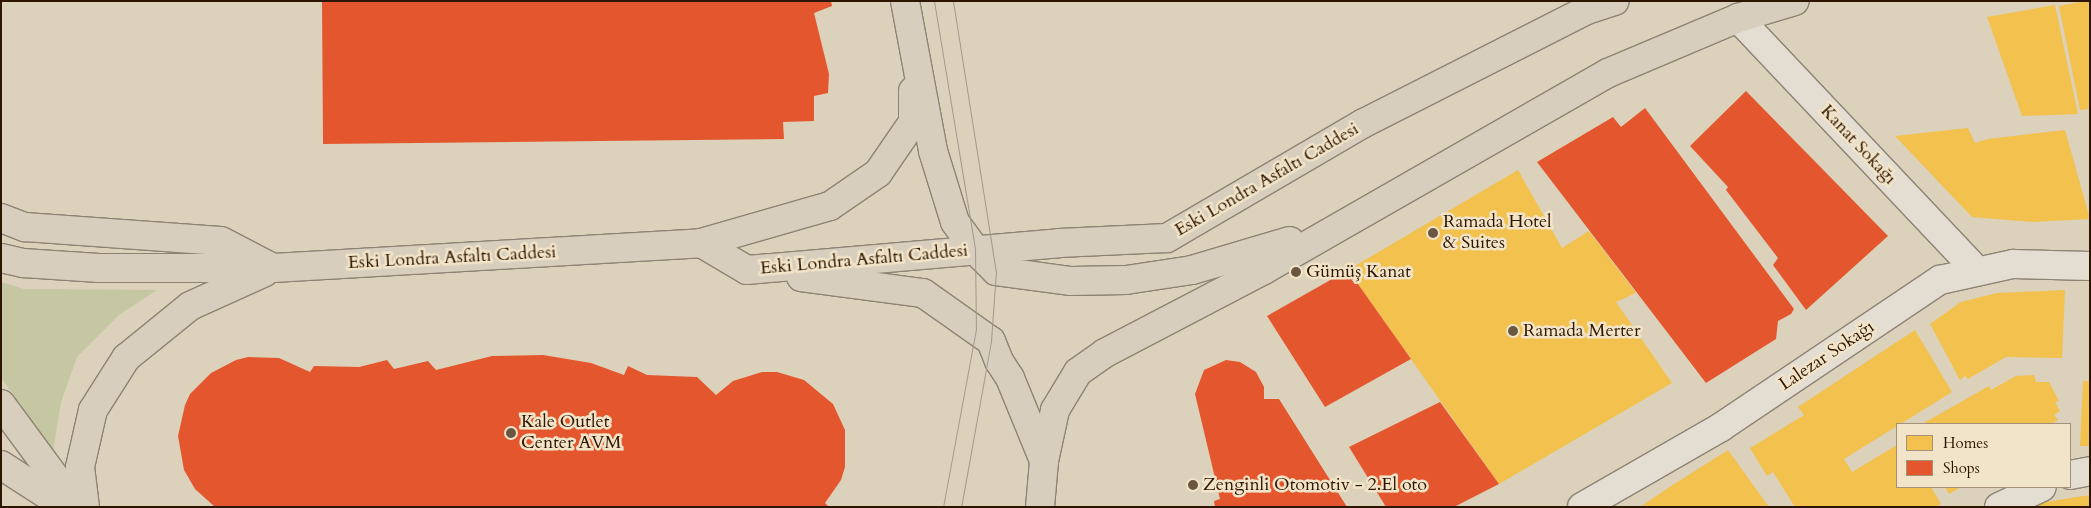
<!DOCTYPE html>
<html>
<head>
<meta charset="utf-8">
<style>
  body { margin:0 }
  #map { position:relative; width:2091px; height:508px; overflow:hidden; background:#dcd1ba; font-family:Cardo,serif }
  div>[style] { position:absolute }
  [style*='--x'] { left:calc(var(--x)*1px); top:calc(var(--y)*1px); width:calc(var(--w)*1px); rotate:calc(var(--a)*1deg) }
  .green>* { inset:0; background:#c4c7a2 }
  .homes>* { inset:0; background:#f2c14e }
  .shops>* { inset:0; background:#e4572e }
  .roads { filter:drop-shadow(1px 0 #8d8374) drop-shadow(-1px 0 #8d8374) drop-shadow(0 1px #8d8374) drop-shadow(0 -1px #8d8374) }
  .street>* { height:28px; margin:-14px; padding:0 14px; transform-origin:14px; border-radius:14px; background:#e3ddd2 }
  .primary>* { height:28px; margin:-14px; padding:0 14px; transform-origin:14px; border-radius:14px; background:#d7cebd }
  .tram>* { height:1px; margin:-0.5px; padding:0 0.5px; transform-origin:0.5px; border-radius:0.5px; background:#a0998e }
  .dots>* { width:14px; height:14px; translate:-50% -50%; box-sizing:border-box; border:2px solid #f2e4c8; border-radius:50% }
  span { translate:-50% -50%; white-space:nowrap; text-align:center; line-height:1.15; -webkit-text-stroke:5px #f2e4c8; paint-order:stroke }
  .street-label { font-size:18px; color:#2e1500 }
  .poi-label { font-size:18px; color:#2e1500 }
  .left { translate:0 -50%; text-align:left }
  .frame { position:absolute; inset:0; border:2px solid #2e1500; pointer-events:none }
  .legend { position:absolute; left:1896px; top:423px; width:175px; height:65px; box-sizing:border-box; background:#f2e4c8; border:1px solid #a49178; margin:0; padding:6px 9px; list-style:none; font-size:15px; color:#2e1500 }
  .legend li { display:flex; align-items:center; gap:10px; height:25px }
  .legend b { width:25px; border:1px solid #a49178 }
</style>
</head>
<body>
<div id="map">
  <div class="green">
    <div style="clip-path:polygon(1px 282px,24px 289px,157px 290px,119px 315px,77px 357px,61px 402px,53px 452px,1px 377px)"></div>
  </div>
  <div class="homes">
    <div style="clip-path:polygon(2086px 1px,2090px 1px,2090px 109px,2080px 110px,2059px 6px)"></div>
    <div style="clip-path:polygon(2055px 5px,2078px 114px,2022px 116px,1987px 17px)"></div>
    <div style="clip-path:polygon(1968px 128px,1975px 143px,1988px 139px,2065px 130px,2090px 219px,2032px 222px,1972px 217px,1895px 136px)"></div>
    <div style="clip-path:polygon(1518px 170px,1562px 248px,1589px 231px,1636px 293px,1616px 302px,1672px 383px,1499px 484px,1348px 270px)"></div>
    <div style="clip-path:polygon(2065px 290px,2062px 358px,2006px 357px,1968px 379px,1965px 376px,1960px 380px,1930px 324px,1961px 302px,1997px 293px)"></div>
    <div style="clip-path:polygon(1915px 330px,1952px 392px,1844px 459px,1852px 472px,1897px 445px,1897px 487px,1931px 487px,1941px 504px,1936px 507px,1795px 507px,1773px 472px,1767px 476px,1750px 448px,1804px 415px,1798px 407px)"></div>
    <div style="clip-path:polygon(2034px 375px,2036px 382px,2049px 382px,2059px 401px,2055px 402px,2060px 411px,2054px 415px,2058px 420px,2051px 424px,1922px 424px,1989px 386px,1991px 390px,2016px 376px)"></div>
    <div style="clip-path:polygon(2083px 381px,2090px 381px,2090px 446px,2080px 446px)"></div>
    <div style="clip-path:polygon(1728px 450px,1769px 507px,1640px 507px,1671px 486px)"></div>
    <div style="clip-path:polygon(1945px 487px,1961px 487px,1949px 494px)"></div>
    <div style="clip-path:polygon(2090px 495px,2090px 507px,2034px 507px,2033px 504px)"></div>
  </div>
  <div class="shops">
    <div style="clip-path:polygon(322px 1px,831px 1px,832px 6px,814px 13px,829px 74px,828px 93px,814px 96px,814px 121px,783px 122px,784px 139px,323px 144px)"></div>
    <div style="clip-path:polygon(1746px 91px,1888px 236px,1806px 310px,1773px 265px,1778px 258px,1726px 190px,1728px 187px,1690px 146px)"></div>
    <div style="clip-path:polygon(1645px 108px,1794px 309px,1791px 314px,1778px 321px,1776px 339px,1706px 383px,1537px 162px,1613px 117px,1621px 127px)"></div>
    <div style="clip-path:polygon(1348px 270px,1411px 359px,1325px 407px,1267px 316px)"></div>
    <div style="clip-path:polygon(543px 355px,591px 363px,624px 375px,628px 366px,647px 375px,697px 377px,716px 395px,733px 381px,762px 372px,777px 372px,804px 380px,833px 404px,845px 430px,845px 467px,841px 480px,825px 503px,829px 507px,215px 507px,195px 489px,184px 470px,178px 436px,185px 405px,190px 394px,211px 373px,236px 360px,248px 357px,279px 358px,310px 372px,314px 366px,359px 367px,387px 360px,394px 369px,428px 361px,436px 370px,492px 356px)"></div>
    <div style="clip-path:polygon(1226px 360px,1240px 362px,1256px 372px,1264px 387px,1264px 399px,1279px 399px,1347px 507px,1215px 507px,1214px 501px,1220px 499px,1195px 394px,1204px 370px)"></div>
    <div style="clip-path:polygon(1440px 402px,1499px 484px,1454px 507px,1386px 507px,1349px 447px)"></div>
  </div>
  <div class="roads">
    <div class="street">
      <div style="--x:1738;--y:18;--w:348;--a:46.6"></div>
      <div style="--x:2070;--y:475;--w:20;--a:-11"></div>
      <div style="--x:1582;--y:507;--w:160;--a:-29.9"></div>
      <div style="--x:1721;--y:427;--w:264;--a:-33.9"></div>
      <div style="--x:1940;--y:280;--w:75;--a:-12.4"></div>
      <div style="--x:2013;--y:264;--w:77;--a:1.5"></div>
      <div style="--x:1999;--y:507;--w:47;--a:-24.9"></div>
    </div>
    <div class="primary">
      <div style="--x:905;--y:1;--w:153;--a:79.4"></div>
      <div style="--x:933;--y:151;--w:74;--a:72.8"></div>
      <div style="--x:955;--y:222;--w:34;--a:54"></div>
      <div style="--x:975;--y:250;--w:30;--a:45"></div>
      <div style="--x:996;--y:271;--w:76;--a:7.6"></div>
      <div style="--x:1071;--y:281;--w:55;--a:-1"></div>
      <div style="--x:1126;--y:280;--w:67;--a:-8.6"></div>
      <div style="--x:1192;--y:270;--w:102;--a:-16.5"></div>
      <div style="--x:1;--y:218;--w:26;--a:21"></div>
      <div style="--x:25;--y:227;--w:196;--a:4.1"></div>
      <div style="--x:221;--y:241;--w:54;--a:27.5"></div>
      <div style="--x:701;--y:243;--w:134;--a:-16"></div>
      <div style="--x:830;--y:206;--w:58;--a:-34.5"></div>
      <div style="--x:878;--y:173;--w:62;--a:-55.5"></div>
      <div style="--x:913;--y:122;--w:31;--a:-90"></div>
      <div style="--x:1;--y:258;--w:23;--a:13"></div>
      <div style="--x:23;--y:263;--w:76;--a:3.8"></div>
      <div style="--x:99;--y:268;--w:174;--a:0"></div>
      <div style="--x:273;--y:268;--w:429;--a:-3.3"></div>
      <div style="--x:701;--y:243;--w:53;--a:30.4"></div>
      <div style="--x:747;--y:270;--w:313;--a:-4.9"></div>
      <div style="--x:1059;--y:243;--w:108;--a:-2.7"></div>
      <div style="--x:1167;--y:238;--w:226;--a:-30.3"></div>
      <div style="--x:1362;--y:124;--w:252;--a:-26.9"></div>
      <div style="--x:1587;--y:10;--w:29;--a:-18"></div>
      <div style="--x:801;--y:277;--w:123;--a:7.5"></div>
      <div style="--x:923;--y:293;--w:83;--a:35.2"></div>
      <div style="--x:991;--y:341;--w:22;--a:68"></div>
      <div style="--x:999;--y:361;--w:20;--a:57"></div>
      <div style="--x:1010;--y:378;--w:90;--a:67.7"></div>
      <div style="--x:1;--y:404;--w:128;--a:53.6"></div>
      <div style="--x:1;--y:465;--w:77;--a:32.9"></div>
      <div style="--x:85;--y:507;--w:40;--a:-97.1"></div>
      <div style="--x:80;--y:467;--w:58;--a:-77.2"></div>
      <div style="--x:93;--y:410;--w:62;--a:-57.6"></div>
      <div style="--x:126;--y:358;--w:82;--a:-39.1"></div>
      <div style="--x:190;--y:306;--w:82;--a:-24.4"></div>
      <div style="--x:1040;--y:507;--w:46;--a:-85"></div>
      <div style="--x:1044;--y:461;--w:52;--a:-77.8"></div>
      <div style="--x:1055;--y:410;--w:44;--a:-58.8"></div>
      <div style="--x:1078;--y:372;--w:33;--a:-35"></div>
      <div style="--x:1105;--y:353;--w:179;--a:-27.6"></div>
      <div style="--x:1264;--y:270;--w:396;--a:-29.8"></div>
      <div style="--x:1608;--y:73;--w:141;--a:-22.9"></div>
      <div style="--x:1738;--y:18;--w:59;--a:-16.6"></div>
    </div>
  </div>
  <div class="tram">
    <div style="--x:934;--y:1;--w:252;--a:80.6"></div>
    <div style="--x:975;--y:250;--w:79;--a:89.3"></div>
    <div style="--x:976;--y:329;--w:181;--a:100.5"></div>
    <div style="--x:953;--y:1;--w:273;--a:81"></div>
    <div style="--x:996;--y:271;--w:70;--a:94.1"></div>
    <div style="--x:991;--y:341;--w:169;--a:100.2"></div>
  </div>
  <div class="dots">
    <div style="left:1433px;top:233px;background:#6b5741"></div>
    <div style="left:1296px;top:272px;background:#6b5741"></div>
    <div style="left:1513px;top:331px;background:#6b5741"></div>
    <div style="left:511px;top:433px;background:#6b5741"></div>
    <div style="left:1193px;top:485px;background:#6b5741"></div>
  </div>
  <div class="street-label">
    <span style="left:1858px;top:145px;rotate:47deg">Kanat Sokağı</span>
    <span style="left:1267px;top:180px;rotate:-30deg">Eski Londra Asfaltı Caddesi</span>
    <span style="left:452px;top:258px;rotate:-3deg">Eski Londra Asfaltı Caddesi</span>
    <span style="left:864px;top:260px;rotate:-5deg">Eski Londra Asfaltı Caddesi</span>
    <span style="left:1827px;top:356px;rotate:-34deg">Lalezar Sokağı</span>
  </div>
  <div class="poi-label">
    <span class="left" style="left:1443px;top:233px">Ramada Hotel<br>&amp; Suites</span>
    <span class="left" style="left:1306px;top:272px">Gümüş Kanat</span>
    <span class="left" style="left:1523px;top:331px">Ramada Merter</span>
    <span class="left" style="left:521px;top:433px">Kale Outlet<br>Center AVM</span>
    <span class="left" style="left:1203px;top:485px">Zenginli Otomotiv - 2.El oto</span>
  </div>
  <div class="frame"></div>
  <ul class="legend">
  <li><b style="height:14px;background:#f2c14e"></b>Homes</li>
  <li><b style="height:14px;background:#e4572e"></b>Shops</li>
  </ul>
</div>
</body>
</html>
